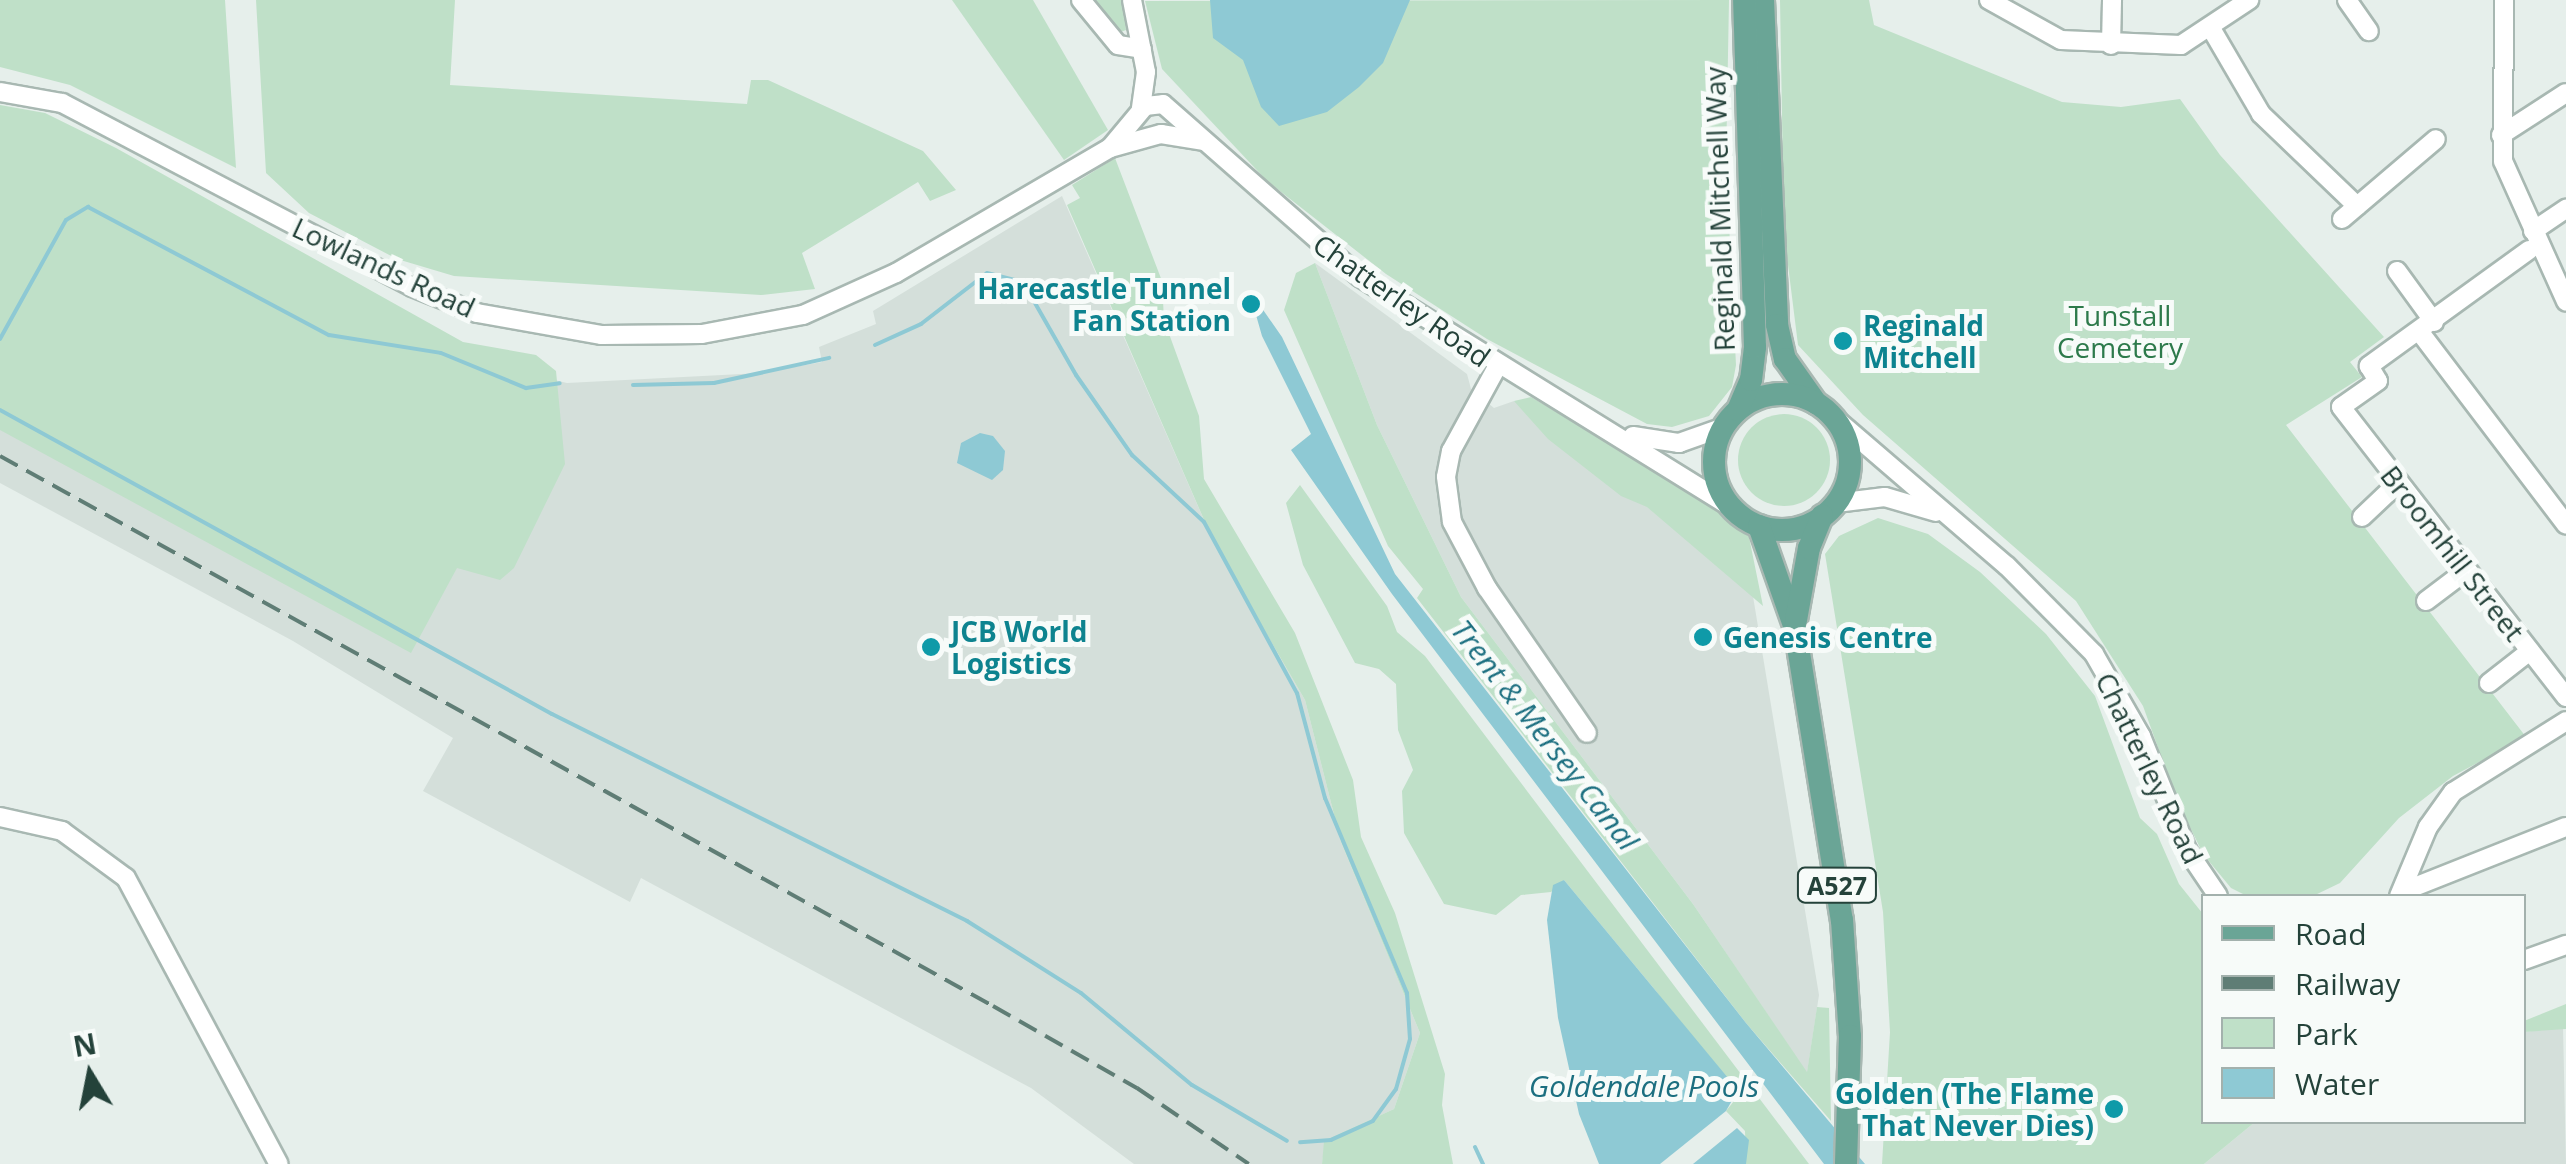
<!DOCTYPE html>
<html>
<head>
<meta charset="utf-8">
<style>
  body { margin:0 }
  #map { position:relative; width:2566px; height:1164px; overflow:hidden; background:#e6efeb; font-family:"Open Sans",sans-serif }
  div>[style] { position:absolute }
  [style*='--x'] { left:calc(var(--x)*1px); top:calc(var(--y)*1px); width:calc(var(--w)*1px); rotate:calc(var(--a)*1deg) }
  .built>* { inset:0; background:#d4dfda }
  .green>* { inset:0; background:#bfe0c8 }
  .round { border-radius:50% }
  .water>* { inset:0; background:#8ec9d4 }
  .stream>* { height:4px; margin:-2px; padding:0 2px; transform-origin:2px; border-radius:2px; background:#8ec9d4 }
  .roads { filter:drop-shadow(2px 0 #a8b8b2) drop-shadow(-2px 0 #a8b8b2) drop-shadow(0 2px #a8b8b2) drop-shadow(0 -2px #a8b8b2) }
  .minor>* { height:18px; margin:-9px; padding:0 9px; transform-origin:9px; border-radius:9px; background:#fff }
  .major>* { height:22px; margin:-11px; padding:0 11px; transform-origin:11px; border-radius:11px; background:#6aa596 }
  .major>.ring { margin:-11px; padding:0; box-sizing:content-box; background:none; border:22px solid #6aa596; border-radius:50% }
  .rail>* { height:4px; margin-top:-2px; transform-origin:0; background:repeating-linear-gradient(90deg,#5f7d75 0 20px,transparent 0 30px) }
  .dots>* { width:28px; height:28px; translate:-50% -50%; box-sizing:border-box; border:5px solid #f7fbf9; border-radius:50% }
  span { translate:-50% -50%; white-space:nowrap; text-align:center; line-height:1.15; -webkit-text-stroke:10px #f7fbf9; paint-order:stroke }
  .shield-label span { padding:2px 8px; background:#f7fbf9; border:2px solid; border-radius:8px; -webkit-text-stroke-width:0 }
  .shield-label { font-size:25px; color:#24423a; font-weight:700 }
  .street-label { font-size:28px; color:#24423a }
  .culture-label { font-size:28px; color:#0d838f; font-weight:700 }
  .right { translate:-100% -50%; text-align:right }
  .left { translate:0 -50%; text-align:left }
  .park-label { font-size:28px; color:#2d7a4b }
  .water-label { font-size:30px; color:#1c6f80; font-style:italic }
  .legend { position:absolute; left:2201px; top:894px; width:325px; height:230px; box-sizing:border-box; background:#f7fbf9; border:2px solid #a3b1ad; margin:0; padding:12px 18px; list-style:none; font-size:30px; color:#24423a }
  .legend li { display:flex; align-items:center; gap:20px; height:50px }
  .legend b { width:50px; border:2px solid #a3b1ad }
  .north { position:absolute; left:40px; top:1024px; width:100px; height:100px; -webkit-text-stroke:8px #f7fbf9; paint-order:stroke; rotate:350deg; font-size:28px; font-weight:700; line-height:40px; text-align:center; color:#24423a }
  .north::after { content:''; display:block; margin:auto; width:35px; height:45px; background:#24423a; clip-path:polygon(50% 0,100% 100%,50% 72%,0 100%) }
</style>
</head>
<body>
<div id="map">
  <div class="built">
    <div style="clip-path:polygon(1062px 196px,1215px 545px,1305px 700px,1341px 842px,1420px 1033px,1394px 1109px,1325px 1141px,1322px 1164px,1134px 1164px,1031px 1088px,641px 878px,630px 902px,423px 791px,453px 738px,293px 641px,0 483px,0 339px,462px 358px,567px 383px,761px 373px,822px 362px,819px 347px,876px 324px,873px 311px)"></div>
    <div style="clip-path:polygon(1315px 263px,1467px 374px,1471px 389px,1494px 408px,1514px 401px,1659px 486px,1747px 560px,1819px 995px,1807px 1073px,1693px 904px,1461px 597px,1377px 425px)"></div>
    <div style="clip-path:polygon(2563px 1027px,2566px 1164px,2204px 1164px,2255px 1122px,2524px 1122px,2524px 1032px)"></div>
  </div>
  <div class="green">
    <div style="clip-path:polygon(0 0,225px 0,236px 168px,70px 85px,0 67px)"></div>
    <div style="clip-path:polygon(256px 0,455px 0,450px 85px,747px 104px,751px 80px,768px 80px,923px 151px,956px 190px,930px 201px,918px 182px,802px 253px,815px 289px,761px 295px,454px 276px,397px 259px,309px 213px,266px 173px)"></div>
    <div style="clip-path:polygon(952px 0,1033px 0,1108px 130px,1064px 160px)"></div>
    <div style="clip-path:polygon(1090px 0,1124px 0,1126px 30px,1118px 33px)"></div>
    <div style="clip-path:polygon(1729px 0,1726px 163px,1736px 365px,1732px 387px,1709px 416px,1672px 427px,1647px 424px,1487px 339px,1386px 274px,1267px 181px,1162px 69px,1145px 1px)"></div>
    <div style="clip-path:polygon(1780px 0,1869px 0,1874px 25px,2062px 102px,2121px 107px,2180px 99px,2220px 155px,2384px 337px,2350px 362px,2362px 377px,2286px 425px,2526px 737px,2453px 776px,2399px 818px,2340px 883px,2313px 896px,2247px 896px,2231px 888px,2203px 854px,2177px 800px,2143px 706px,2076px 601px,1863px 415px,1798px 345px,1784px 233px)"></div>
    <div style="clip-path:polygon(0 105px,45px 113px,116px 148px,463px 342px,536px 355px,556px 371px,565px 464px,514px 568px,500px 580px,457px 568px,411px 653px,0 430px)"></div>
    <div style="clip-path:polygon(1115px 158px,1162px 281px,1164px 320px,1199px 416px,1204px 479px,1295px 633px,1353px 780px,1361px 837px,1395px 913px,1445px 1074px,1442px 1105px,1453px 1164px,1322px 1164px,1324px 1141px,1394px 1109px,1420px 1033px,1341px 842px,1305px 700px,1215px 545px,1067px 205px,1080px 198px,1072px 185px)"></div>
    <div style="clip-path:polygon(1315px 263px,1377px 425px,1461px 597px,1693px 904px,1807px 1072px,1817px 1007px,1829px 1008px,1831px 1121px,1746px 1023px,1417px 598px,1423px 589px,1388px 546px,1284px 310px,1296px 273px)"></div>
    <div style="clip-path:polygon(1531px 397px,1705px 500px,1749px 537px,1763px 606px,1647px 507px,1621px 496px,1548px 439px,1514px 401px)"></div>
    <div class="round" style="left:1738px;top:414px;width:92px;height:92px"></div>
    <div style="clip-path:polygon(1300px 485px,1387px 606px,1397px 632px,1425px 656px,1809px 1164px,1746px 1164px,1745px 1131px,1726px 1111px,1734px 1101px,1656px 991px,1564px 880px,1551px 892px,1521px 895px,1496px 915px,1444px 904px,1404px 833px,1402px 791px,1413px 770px,1398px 730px,1396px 684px,1379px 669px,1355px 663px,1303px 565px,1286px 503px)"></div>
    <div style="clip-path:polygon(1878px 518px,1928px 534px,1980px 572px,2046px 634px,2095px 696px,2140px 818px,2157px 834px,2179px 884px,2203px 914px,2204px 1122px,2255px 1122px,2204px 1164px,1882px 1164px,1890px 1032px,1883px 912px,1825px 554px,1839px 536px)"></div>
    <div style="clip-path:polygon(2566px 1004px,2566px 1029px,2524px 1032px,2524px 1021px)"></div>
  </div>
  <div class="water">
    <div style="clip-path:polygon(1210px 0,1410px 0,1383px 63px,1359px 87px,1327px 112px,1279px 126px,1261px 107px,1243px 60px,1213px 38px)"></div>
    <div style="clip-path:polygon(1259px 304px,1282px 337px,1395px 574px,1746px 1023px,1865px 1164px,1824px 1164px,1392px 594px,1291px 450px,1311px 434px,1262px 336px,1254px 308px)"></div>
    <div style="clip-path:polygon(980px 433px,993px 436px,1005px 451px,1003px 470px,992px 480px,957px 463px,961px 443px)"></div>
    <div style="clip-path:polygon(1564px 880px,1738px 1090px,1726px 1111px,1660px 1164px,1599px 1164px,1579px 1114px,1558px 1018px,1547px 920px,1553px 885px)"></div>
    <div style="clip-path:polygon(1737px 1128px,1749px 1140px,1746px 1164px,1693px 1164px)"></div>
  </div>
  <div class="stream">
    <div style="--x:0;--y:339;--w:136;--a:-61"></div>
    <div style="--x:66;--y:220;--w:26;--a:-31"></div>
    <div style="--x:88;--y:207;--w:273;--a:28"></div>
    <div style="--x:329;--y:335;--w:113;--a:9.1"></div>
    <div style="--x:441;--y:353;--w:92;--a:22.4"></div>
    <div style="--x:526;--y:388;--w:34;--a:-8"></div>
    <div style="--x:875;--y:345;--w:51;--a:-24.5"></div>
    <div style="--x:921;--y:324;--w:83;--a:-37.7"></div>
    <div style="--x:987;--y:273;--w:37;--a:14"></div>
    <div style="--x:1023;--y:282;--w:107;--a:60.3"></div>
    <div style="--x:1076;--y:375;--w:98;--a:55"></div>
    <div style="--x:1132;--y:455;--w:98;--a:42.9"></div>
    <div style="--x:1204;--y:522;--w:195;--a:61.5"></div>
    <div style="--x:1297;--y:693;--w:109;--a:75.1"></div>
    <div style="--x:1325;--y:798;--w:212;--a:67.2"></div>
    <div style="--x:1407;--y:993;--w:46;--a:86.3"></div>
    <div style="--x:1410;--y:1039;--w:52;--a:105.6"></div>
    <div style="--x:1396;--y:1089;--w:39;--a:126"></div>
    <div style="--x:1373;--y:1121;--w:46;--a:155.7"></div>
    <div style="--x:1331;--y:1140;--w:31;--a:176"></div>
    <div style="--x:633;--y:385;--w:81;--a:-1.4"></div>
    <div style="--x:714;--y:383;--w:118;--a:-12.3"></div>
    <div style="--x:0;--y:410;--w:630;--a:28.84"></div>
    <div style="--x:552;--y:714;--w:464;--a:26.5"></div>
    <div style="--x:967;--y:921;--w:135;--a:32.3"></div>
    <div style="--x:1081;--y:993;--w:144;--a:39.7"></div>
    <div style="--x:1192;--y:1085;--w:110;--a:30.5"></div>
    <div style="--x:1475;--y:1147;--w:19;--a:65"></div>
  </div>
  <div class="roads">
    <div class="minor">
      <div style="--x:1081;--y:0;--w:58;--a:50.6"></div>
      <div style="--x:1118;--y:45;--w:24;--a:9"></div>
      <div style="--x:1132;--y:0;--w:73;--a:79"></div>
      <div style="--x:1146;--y:72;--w:37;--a:98"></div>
      <div style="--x:1989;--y:0;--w:82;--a:29.1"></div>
      <div style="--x:2061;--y:40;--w:120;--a:2.4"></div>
      <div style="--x:2181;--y:45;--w:82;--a:-33.5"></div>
      <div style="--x:2347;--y:0;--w:38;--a:55"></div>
      <div style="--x:2504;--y:0;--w:161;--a:90.4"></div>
      <div style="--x:2503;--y:161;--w:154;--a:65.8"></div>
      <div style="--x:2212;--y:30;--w:97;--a:59.7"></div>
      <div style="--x:2261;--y:114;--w:133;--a:43.8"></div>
      <div style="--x:2111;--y:45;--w:45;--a:-88.7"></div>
      <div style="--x:0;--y:92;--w:63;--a:10.1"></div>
      <div style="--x:62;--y:103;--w:395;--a:27.7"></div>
      <div style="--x:412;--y:287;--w:70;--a:21.8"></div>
      <div style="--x:477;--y:313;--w:127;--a:10"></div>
      <div style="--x:602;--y:335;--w:100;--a:-0.6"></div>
      <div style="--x:702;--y:334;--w:103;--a:-10.7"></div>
      <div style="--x:803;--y:315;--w:102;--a:-24.3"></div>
      <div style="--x:896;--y:273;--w:248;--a:-30.3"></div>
      <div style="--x:1110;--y:148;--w:53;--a:-15.4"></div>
      <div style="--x:1161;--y:134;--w:44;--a:9.2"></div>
      <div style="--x:2501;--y:135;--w:77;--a:-32.9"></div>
      <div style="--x:1110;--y:148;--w:55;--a:-50.2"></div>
      <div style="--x:1145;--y:106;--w:18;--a:-6"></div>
      <div style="--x:1163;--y:104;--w:262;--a:41.3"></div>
      <div style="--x:1360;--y:277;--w:437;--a:31.8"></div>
      <div style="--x:2342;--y:219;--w:123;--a:-40.4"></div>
      <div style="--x:2533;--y:231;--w:40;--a:-34"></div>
      <div style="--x:2529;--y:250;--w:198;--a:144.1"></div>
      <div style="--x:2369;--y:366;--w:17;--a:59"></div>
      <div style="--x:2378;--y:381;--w:45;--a:144.9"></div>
      <div style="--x:2341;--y:407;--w:367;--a:52.2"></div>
      <div style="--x:2397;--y:271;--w:63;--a:54"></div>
      <div style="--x:2419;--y:331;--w:243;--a:52.8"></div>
      <div style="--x:1497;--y:367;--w:96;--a:118.7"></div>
      <div style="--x:1451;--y:451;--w:26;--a:101"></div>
      <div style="--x:1446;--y:477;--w:45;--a:82.4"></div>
      <div style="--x:1452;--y:522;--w:75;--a:62.1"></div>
      <div style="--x:1487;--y:588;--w:176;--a:55.4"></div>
      <div style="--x:1830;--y:414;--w:233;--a:40.7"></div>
      <div style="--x:2007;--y:566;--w:124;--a:45.3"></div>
      <div style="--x:2094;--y:654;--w:95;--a:60.2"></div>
      <div style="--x:2141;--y:736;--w:123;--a:68"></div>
      <div style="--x:2187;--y:850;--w:55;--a:56"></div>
      <div style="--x:1633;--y:436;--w:47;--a:8.7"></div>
      <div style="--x:1679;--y:443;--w:48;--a:-19.6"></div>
      <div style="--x:1836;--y:503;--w:49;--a:-7"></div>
      <div style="--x:1885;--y:497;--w:53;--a:16.4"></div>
      <div style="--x:2362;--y:517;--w:50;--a:-43.4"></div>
      <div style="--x:2426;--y:601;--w:51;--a:-37.1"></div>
      <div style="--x:2489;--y:683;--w:52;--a:-38"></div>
      <div style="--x:0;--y:817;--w:64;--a:12.7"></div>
      <div style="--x:62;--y:831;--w:79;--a:36.3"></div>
      <div style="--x:126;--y:878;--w:324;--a:61.9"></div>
      <div style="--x:2404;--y:891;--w:174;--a:-21.6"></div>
      <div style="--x:2399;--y:896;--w:75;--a:-67.2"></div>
      <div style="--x:2428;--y:827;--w:43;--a:-54.5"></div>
      <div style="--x:2453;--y:792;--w:133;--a:-32.1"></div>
      <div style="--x:2524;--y:960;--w:45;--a:-19.7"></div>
    </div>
    <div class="major">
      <div style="--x:1763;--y:0;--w:325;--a:87.5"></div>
      <div style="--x:1777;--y:325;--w:35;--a:77"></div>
      <div style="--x:1785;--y:359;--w:54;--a:54.8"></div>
      <div class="ring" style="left:1714px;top:394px;width:114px;height:114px"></div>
      <div style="--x:1738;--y:410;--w:33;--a:-67"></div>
      <div style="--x:1751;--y:380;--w:33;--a:-83"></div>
      <div style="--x:1755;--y:347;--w:347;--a:-91.8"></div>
      <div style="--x:1759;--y:526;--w:108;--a:70.6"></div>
      <div style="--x:1795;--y:628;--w:296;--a:80.9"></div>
      <div style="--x:1842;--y:920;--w:116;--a:86.1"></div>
      <div style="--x:1850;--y:1036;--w:128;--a:91.8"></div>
      <div style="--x:1796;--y:620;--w:73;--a:-79.8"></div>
      <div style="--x:1809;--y:548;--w:35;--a:-68"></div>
    </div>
  </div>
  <div class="rail">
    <div style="--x:0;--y:456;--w:1135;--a:28.98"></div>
    <div style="--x:993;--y:1006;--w:166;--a:29.7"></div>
    <div style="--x:1137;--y:1088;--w:135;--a:34.2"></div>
  </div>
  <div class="dots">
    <div style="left:1251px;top:304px;background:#0f9aa8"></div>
    <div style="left:1843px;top:341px;background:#0f9aa8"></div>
    <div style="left:1703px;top:637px;background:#0f9aa8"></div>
    <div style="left:931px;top:647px;background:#0f9aa8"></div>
    <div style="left:2114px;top:1109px;background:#0f9aa8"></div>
  </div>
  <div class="shield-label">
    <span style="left:1837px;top:885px">A527</span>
  </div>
  <div class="street-label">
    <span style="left:1719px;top:209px;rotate:-92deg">Reginald Mitchell Way</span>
    <span style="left:384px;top:267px;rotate:25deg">Lowlands Road</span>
    <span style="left:1402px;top:300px;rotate:35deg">Chatterley Road</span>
    <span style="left:2453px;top:553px;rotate:52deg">Broomhill Street</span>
    <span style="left:2150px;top:768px;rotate:64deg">Chatterley Road</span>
  </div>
  <div class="culture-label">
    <span class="right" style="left:1231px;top:304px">Harecastle Tunnel<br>Fan Station</span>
    <span class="left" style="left:1863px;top:341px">Reginald<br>Mitchell</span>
    <span class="left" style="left:951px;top:647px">JCB World<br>Logistics</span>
    <span class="left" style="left:1723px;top:637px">Genesis Centre</span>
    <span class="right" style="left:2094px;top:1109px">Golden (The Flame<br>That Never Dies)</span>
  </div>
  <div class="park-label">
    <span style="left:2120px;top:331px">Tunstall<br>Cemetery</span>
  </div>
  <div class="water-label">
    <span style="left:1545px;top:735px;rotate:52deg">Trent &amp; Mersey Canal</span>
    <span style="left:1644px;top:1086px">Goldendale Pools</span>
  </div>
  <ul class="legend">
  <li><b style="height:12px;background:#6aa596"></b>Road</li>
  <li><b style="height:12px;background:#5f7d75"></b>Railway</li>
  <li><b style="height:28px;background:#bfe0c8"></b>Park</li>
  <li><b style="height:28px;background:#8ec9d4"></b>Water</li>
  </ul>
  <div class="north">N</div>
</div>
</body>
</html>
